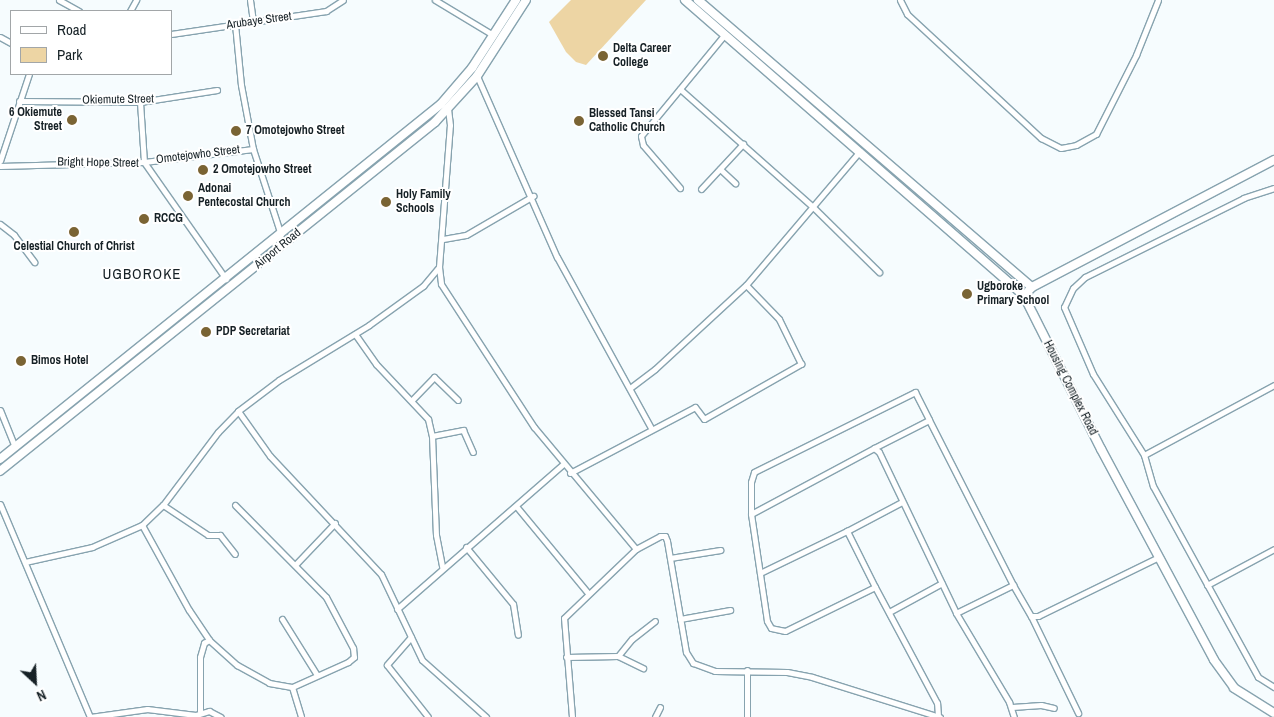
<!DOCTYPE html>
<html>
<head>
<meta charset="utf-8">
<style>
  body { margin:0 }
  #map { position:relative; width:1274px; height:717px; overflow:hidden; background:#f6fcfe; font-family:"Archivo Narrow",sans-serif }
  div>[style] { position:absolute }
  [style*='--x'] { left:calc(var(--x)*1px); top:calc(var(--y)*1px); width:calc(var(--w)*1px); rotate:calc(var(--a)*1deg) }
  .green>* { inset:0; background:#edd5a4 }
  .roads { filter:drop-shadow(1px 0 #87a3af) drop-shadow(-1px 0 #87a3af) drop-shadow(0 1px #87a3af) drop-shadow(0 -1px #87a3af) }
  .street>* { height:5px; margin:-2.5px; padding:0 2.5px; transform-origin:2.5px; border-radius:2.5px; background:#fff }
  .secondary>* { height:8px; margin:-4px; padding:0 4px; transform-origin:4px; border-radius:4px; background:#fff }
  .dots>* { width:14px; height:14px; translate:-50% -50%; box-sizing:border-box; border:2px solid #fff; border-radius:50% }
  span { translate:-50% -50%; white-space:nowrap; text-align:center; line-height:1.15; -webkit-text-stroke:4px #fff; paint-order:stroke }
  .street-label { font-size:12px; color:#162126 }
  .poi-label { font-size:12px; color:#162126; font-weight:700 }
  .left { translate:0 -50%; text-align:left }
  .right { translate:-100% -50%; text-align:right }
  .quarter-label { font-size:15px; color:#162126; letter-spacing:1px }
  .legend { position:absolute; left:10px; top:10px; width:162px; height:65px; box-sizing:border-box; background:#fff; border:1px solid #a2a6a8; margin:0; padding:6px 9px; list-style:none; font-size:15px; color:#162126 }
  .legend li { display:flex; align-items:center; gap:10px; height:25px }
  .legend b { width:25px; border:1px solid #a2a6a8 }
  .north { position:absolute; left:10px; top:657px; width:50px; height:50px; -webkit-text-stroke:4px #fff; paint-order:stroke; rotate:155deg; font-size:14px; font-weight:700; line-height:20px; text-align:center; color:#162126 }
  .north::after { content:''; display:block; margin:auto; width:18px; height:22px; background:#162126; clip-path:polygon(50% 0,100% 100%,50% 72%,0 100%) }
</style>
</head>
<body>
<div id="map">
  <div class="green">
    <div style="clip-path:polygon(571px 0,646px 0,586px 65px,576px 62px,566px 52px,549px 22px)"></div>
  </div>
  <div class="roads">
    <div class="street">
      <div style="--x:59;--y:0;--w:23;--a:29"></div>
      <div style="--x:250;--y:0;--w:22;--a:82"></div>
      <div style="--x:435;--y:0;--w:68;--a:31.1"></div>
      <div style="--x:900;--y:0;--w:16;--a:63"></div>
      <div style="--x:907;--y:14;--w:183;--a:42.8"></div>
      <div style="--x:1041;--y:138;--w:22;--a:27"></div>
      <div style="--x:1061;--y:148;--w:15;--a:-11"></div>
      <div style="--x:1076;--y:145;--w:23;--a:-29"></div>
      <div style="--x:1096;--y:134;--w:89;--a:-63.1"></div>
      <div style="--x:1136;--y:55;--w:59;--a:-68.2"></div>
      <div style="--x:130;--y:11;--w:13;--a:-61"></div>
      <div style="--x:235;--y:24;--w:61;--a:84.4"></div>
      <div style="--x:241;--y:85;--w:65;--a:79.4"></div>
      <div style="--x:253;--y:149;--w:90;--a:72"></div>
      <div style="--x:171;--y:34;--w:157;--a:-8.4"></div>
      <div style="--x:326;--y:11;--w:20;--a:-33"></div>
      <div style="--x:0;--y:37;--w:13;--a:29"></div>
      <div style="--x:477;--y:76;--w:198;--a:66.2"></div>
      <div style="--x:557;--y:257;--w:195;--a:61.2"></div>
      <div style="--x:680;--y:89;--w:178;--a:41.6"></div>
      <div style="--x:813;--y:207;--w:93;--a:44.6"></div>
      <div style="--x:19;--y:101;--w:121;--a:0.5"></div>
      <div style="--x:140;--y:102;--w:78;--a:-8.9"></div>
      <div style="--x:140;--y:102;--w:60;--a:86.2"></div>
      <div style="--x:144;--y:162;--w:110;--a:-6.8"></div>
      <div style="--x:0;--y:161;--w:92;--a:-71.6"></div>
      <div style="--x:0;--y:166;--w:144;--a:-1.6"></div>
      <div style="--x:144;--y:162;--w:143;--a:55"></div>
      <div style="--x:720;--y:169;--w:21;--a:43"></div>
      <div style="--x:680;--y:188;--w:57;--a:-130.7"></div>
      <div style="--x:643;--y:145;--w:9;--a:-103"></div>
      <div style="--x:641;--y:136;--w:132;--a:-50.5"></div>
      <div style="--x:1274;--y:188;--w:32;--a:162"></div>
      <div style="--x:1244;--y:198;--w:178;--a:153.6"></div>
      <div style="--x:1085;--y:277;--w:16;--a:137"></div>
      <div style="--x:1073;--y:288;--w:21;--a:115"></div>
      <div style="--x:1064;--y:307;--w:73;--a:66.6"></div>
      <div style="--x:1093;--y:374;--w:96;--a:57.8"></div>
      <div style="--x:1144;--y:455;--w:32;--a:74"></div>
      <div style="--x:1153;--y:486;--w:218;--a:61.2"></div>
      <div style="--x:1258;--y:677;--w:19;--a:32"></div>
      <div style="--x:701;--y:189;--w:62;--a:-47"></div>
      <div style="--x:0;--y:224;--w:18;--a:38"></div>
      <div style="--x:14;--y:235;--w:34;--a:53"></div>
      <div style="--x:443;--y:239;--w:23;--a:-10"></div>
      <div style="--x:466;--y:235;--w:78;--a:-30.2"></div>
      <div style="--x:439;--y:267;--w:17;--a:83"></div>
      <div style="--x:441;--y:284;--w:171;--a:57"></div>
      <div style="--x:534;--y:427;--w:159;--a:50.1"></div>
      <div style="--x:355;--y:334;--w:37;--a:55"></div>
      <div style="--x:376;--y:364;--w:76;--a:46.6"></div>
      <div style="--x:428;--y:419;--w:17;--a:77"></div>
      <div style="--x:432;--y:436;--w:99;--a:87.7"></div>
      <div style="--x:436;--y:535;--w:33;--a:79"></div>
      <div style="--x:630;--y:388;--w:31;--a:-37"></div>
      <div style="--x:655;--y:369;--w:124;--a:-42.7"></div>
      <div style="--x:746;--y:285;--w:176;--a:-49.6"></div>
      <div style="--x:412;--y:400;--w:32;--a:-46"></div>
      <div style="--x:434;--y:377;--w:33;--a:44"></div>
      <div style="--x:0;--y:410;--w:40;--a:68"></div>
      <div style="--x:238;--y:411;--w:55;--a:54.6"></div>
      <div style="--x:270;--y:456;--w:162;--a:46.8"></div>
      <div style="--x:381;--y:574;--w:95;--a:64.5"></div>
      <div style="--x:422;--y:660;--w:86;--a:41.7"></div>
      <div style="--x:929;--y:420;--w:185;--a:63"></div>
      <div style="--x:432;--y:436;--w:32;--a:-11"></div>
      <div style="--x:463;--y:430;--w:24;--a:66"></div>
      <div style="--x:1144;--y:455;--w:148;--a:-28.3"></div>
      <div style="--x:570;--y:473;--w:141;--a:-27.8"></div>
      <div style="--x:695;--y:407;--w:15;--a:53"></div>
      <div style="--x:704;--y:419;--w:112;--a:-29.6"></div>
      <div style="--x:801;--y:364;--w:50;--a:-116.1"></div>
      <div style="--x:779;--y:319;--w:47;--a:-134.1"></div>
      <div style="--x:0;--y:504;--w:231;--a:67.1"></div>
      <div style="--x:163;--y:505;--w:54;--a:33.7"></div>
      <div style="--x:208;--y:535;--w:12;--a:0"></div>
      <div style="--x:220;--y:535;--w:24;--a:52"></div>
      <div style="--x:235;--y:505;--w:129;--a:45.3"></div>
      <div style="--x:326;--y:597;--w:58;--a:62.1"></div>
      <div style="--x:353;--y:648;--w:9;--a:84"></div>
      <div style="--x:354;--y:657;--w:8;--a:140"></div>
      <div style="--x:348;--y:662;--w:61;--a:155.9"></div>
      <div style="--x:516;--y:506;--w:113;--a:50.4"></div>
      <div style="--x:751;--y:514;--w:32;--a:-90"></div>
      <div style="--x:751;--y:482;--w:10;--a:-73"></div>
      <div style="--x:754;--y:472;--w:180;--a:-26.4"></div>
      <div style="--x:915;--y:392;--w:31;--a:63"></div>
      <div style="--x:929;--y:420;--w:62;--a:153"></div>
      <div style="--x:142;--y:525;--w:97;--a:61.1"></div>
      <div style="--x:189;--y:610;--w:36;--a:56"></div>
      <div style="--x:209;--y:640;--w:38;--a:42"></div>
      <div style="--x:237;--y:665;--w:37;--a:29"></div>
      <div style="--x:269;--y:683;--w:23;--a:10"></div>
      <div style="--x:292;--y:687;--w:31;--a:73"></div>
      <div style="--x:466;--y:547;--w:74;--a:50.5"></div>
      <div style="--x:513;--y:604;--w:31;--a:81"></div>
      <div style="--x:670;--y:558;--w:51;--a:-9.1"></div>
      <div style="--x:25;--y:562;--w:69;--a:-12.6"></div>
      <div style="--x:92;--y:547;--w:55;--a:-23.7"></div>
      <div style="--x:142;--y:525;--w:29;--a:-44"></div>
      <div style="--x:163;--y:505;--w:91;--a:-53"></div>
      <div style="--x:218;--y:432;--w:29;--a:-46"></div>
      <div style="--x:238;--y:411;--w:51;--a:-37.1"></div>
      <div style="--x:279;--y:380;--w:105;--a:-31.4"></div>
      <div style="--x:369;--y:325;--w:67;--a:-35.8"></div>
      <div style="--x:423;--y:286;--w:25;--a:-50"></div>
      <div style="--x:439;--y:267;--w:142;--a:-85.6"></div>
      <div style="--x:450;--y:125;--w:16;--a:-97"></div>
      <div style="--x:295;--y:565;--w:58;--a:-46.4"></div>
      <div style="--x:760;--y:573;--w:97;--a:-25.8"></div>
      <div style="--x:1207;--y:585;--w:76;--a:-28.2"></div>
      <div style="--x:875;--y:587;--w:63;--a:-116.6"></div>
      <div style="--x:847;--y:531;--w:62;--a:-27.8"></div>
      <div style="--x:397;--y:609;--w:220;--a:-41.1"></div>
      <div style="--x:889;--y:612;--w:60;--a:-28.7"></div>
      <div style="--x:956;--y:613;--w:64;--a:-26.2"></div>
      <div style="--x:1013;--y:585;--w:36;--a:60"></div>
      <div style="--x:1031;--y:616;--w:7;--a:0"></div>
      <div style="--x:1038;--y:616;--w:135;--a:-26"></div>
      <div style="--x:1031;--y:616;--w:108;--a:64.1"></div>
      <div style="--x:282;--y:619;--w:66;--a:58"></div>
      <div style="--x:680;--y:619;--w:51;--a:-10.2"></div>
      <div style="--x:411;--y:637;--w:37;--a:131"></div>
      <div style="--x:387;--y:665;--w:66;--a:51.7"></div>
      <div style="--x:618;--y:656;--w:28;--a:26"></div>
      <div style="--x:566;--y:657;--w:52;--a:-1.1"></div>
      <div style="--x:618;--y:656;--w:22;--a:-51"></div>
      <div style="--x:632;--y:639;--w:29;--a:-38"></div>
      <div style="--x:1012;--y:707;--w:29;--a:-4"></div>
      <div style="--x:1041;--y:705;--w:13;--a:13"></div>
      <div style="--x:200;--y:711;--w:54;--a:-90"></div>
      <div style="--x:200;--y:657;--w:15;--a:-74"></div>
      <div style="--x:204;--y:643;--w:6;--a:-31"></div>
      <div style="--x:938;--y:716;--w:13;--a:-94"></div>
      <div style="--x:937;--y:703;--w:132;--a:-118.1"></div>
      <div style="--x:875;--y:587;--w:100;--a:153.9"></div>
      <div style="--x:785;--y:631;--w:14;--a:-168"></div>
      <div style="--x:771;--y:628;--w:8;--a:-120"></div>
      <div style="--x:767;--y:621;--w:108;--a:-98.5"></div>
      <div style="--x:751;--y:514;--w:140;--a:-28.2"></div>
      <div style="--x:874;--y:448;--w:6;--a:39"></div>
      <div style="--x:879;--y:452;--w:178;--a:64.4"></div>
      <div style="--x:956;--y:613;--w:104;--a:59.2"></div>
      <div style="--x:1009;--y:702;--w:16;--a:72"></div>
      <div style="--x:90;--y:717;--w:58;--a:-8"></div>
      <div style="--x:147;--y:709;--w:49;--a:7"></div>
      <div style="--x:196;--y:715;--w:14;--a:-17"></div>
      <div style="--x:209;--y:711;--w:13;--a:27"></div>
      <div style="--x:572;--y:717;--w:99;--a:-94.6"></div>
      <div style="--x:564;--y:618;--w:100;--a:-43.8"></div>
      <div style="--x:636;--y:549;--w:27;--a:-28"></div>
      <div style="--x:660;--y:536;--w:5;--a:0"></div>
      <div style="--x:665;--y:536;--w:5;--a:68"></div>
      <div style="--x:667;--y:541;--w:113;--a:80.3"></div>
      <div style="--x:686;--y:652;--w:13;--a:58"></div>
      <div style="--x:693;--y:663;--w:23;--a:20"></div>
      <div style="--x:715;--y:671;--w:72;--a:0.8"></div>
      <div style="--x:787;--y:672;--w:25;--a:11"></div>
      <div style="--x:812;--y:677;--w:134;--a:17.4"></div>
      <div style="--x:655;--y:717;--w:11;--a:-63"></div>
      <div style="--x:747;--y:717;--w:47;--a:-90"></div>
    </div>
    <div class="secondary">
      <div style="--x:685;--y:0;--w:450;--a:41.1"></div>
      <div style="--x:698;--y:0;--w:440;--a:40.7"></div>
      <div style="--x:1274;--y:160;--w:273;--a:152.3"></div>
      <div style="--x:1032;--y:287;--w:12;--a:132"></div>
      <div style="--x:1024;--y:296;--w:171;--a:63.3"></div>
      <div style="--x:1101;--y:449;--w:239;--a:61.8"></div>
      <div style="--x:1214;--y:660;--w:34;--a:54"></div>
      <div style="--x:1234;--y:688;--w:47;--a:32"></div>
      <div style="--x:0;--y:459;--w:566;--a:-38.83"></div>
      <div style="--x:441;--y:104;--w:48;--a:-49.3"></div>
      <div style="--x:472;--y:68;--w:81;--a:-57.1"></div>
      <div style="--x:0;--y:471;--w:558;--a:-38.74"></div>
      <div style="--x:435;--y:122;--w:62;--a:-47.6"></div>
      <div style="--x:477;--y:76;--w:90;--a:-57.2"></div>
    </div>
  </div>
  <div class="dots">
    <div style="left:603px;top:56px;background:#7a6434"></div>
    <div style="left:72px;top:120px;background:#7a6434"></div>
    <div style="left:579px;top:121px;background:#7a6434"></div>
    <div style="left:236px;top:131px;background:#7a6434"></div>
    <div style="left:203px;top:170px;background:#7a6434"></div>
    <div style="left:188px;top:196px;background:#7a6434"></div>
    <div style="left:386px;top:202px;background:#7a6434"></div>
    <div style="left:144px;top:219px;background:#7a6434"></div>
    <div style="left:74px;top:232px;background:#7a6434"></div>
    <div style="left:967px;top:294px;background:#7a6434"></div>
    <div style="left:206px;top:332px;background:#7a6434"></div>
    <div style="left:21px;top:361px;background:#7a6434"></div>
  </div>
  <div class="street-label">
    <span style="left:259px;top:21px;rotate:-8deg">Arubaye Street</span>
    <span style="left:118px;top:100px;rotate:-1deg">Okiemute Street</span>
    <span style="left:198px;top:155px;rotate:-7deg">Omotejowho Street</span>
    <span style="left:98px;top:163px;rotate:1deg">Bright Hope Street</span>
    <span style="left:278px;top:249px;rotate:-39deg">Airport Road</span>
    <span style="left:1070px;top:388px;rotate:63deg">Housing Complex Road</span>
  </div>
  <div class="poi-label">
    <span class="left" style="left:613px;top:56px">Delta Career<br>College</span>
    <span class="right" style="left:62px;top:120px">6 Okiemute<br>Street</span>
    <span class="left" style="left:589px;top:121px">Blessed Tansi<br>Catholic Church</span>
    <span class="left" style="left:246px;top:131px">7 Omotejowho Street</span>
    <span class="left" style="left:213px;top:170px">2 Omotejowho Street</span>
    <span class="left" style="left:198px;top:196px">Adonai<br>Pentecostal Church</span>
    <span class="left" style="left:396px;top:202px">Holy Family<br>Schools</span>
    <span class="left" style="left:154px;top:219px">RCCG</span>
    <span style="left:74px;top:247px">Celestial Church of Christ</span>
    <span class="left" style="left:977px;top:294px">Ugboroke<br>Primary School</span>
    <span class="left" style="left:216px;top:332px">PDP Secretariat</span>
    <span class="left" style="left:31px;top:361px">Bimos Hotel</span>
  </div>
  <div class="quarter-label">
    <span style="left:142px;top:274px">UGBOROKE</span>
  </div>
  <ul class="legend">
  <li><b style="height:6px;background:#fff"></b>Road</li>
  <li><b style="height:14px;background:#edd5a4"></b>Park</li>
  </ul>
  <div class="north">N</div>
</div>
</body>
</html>
